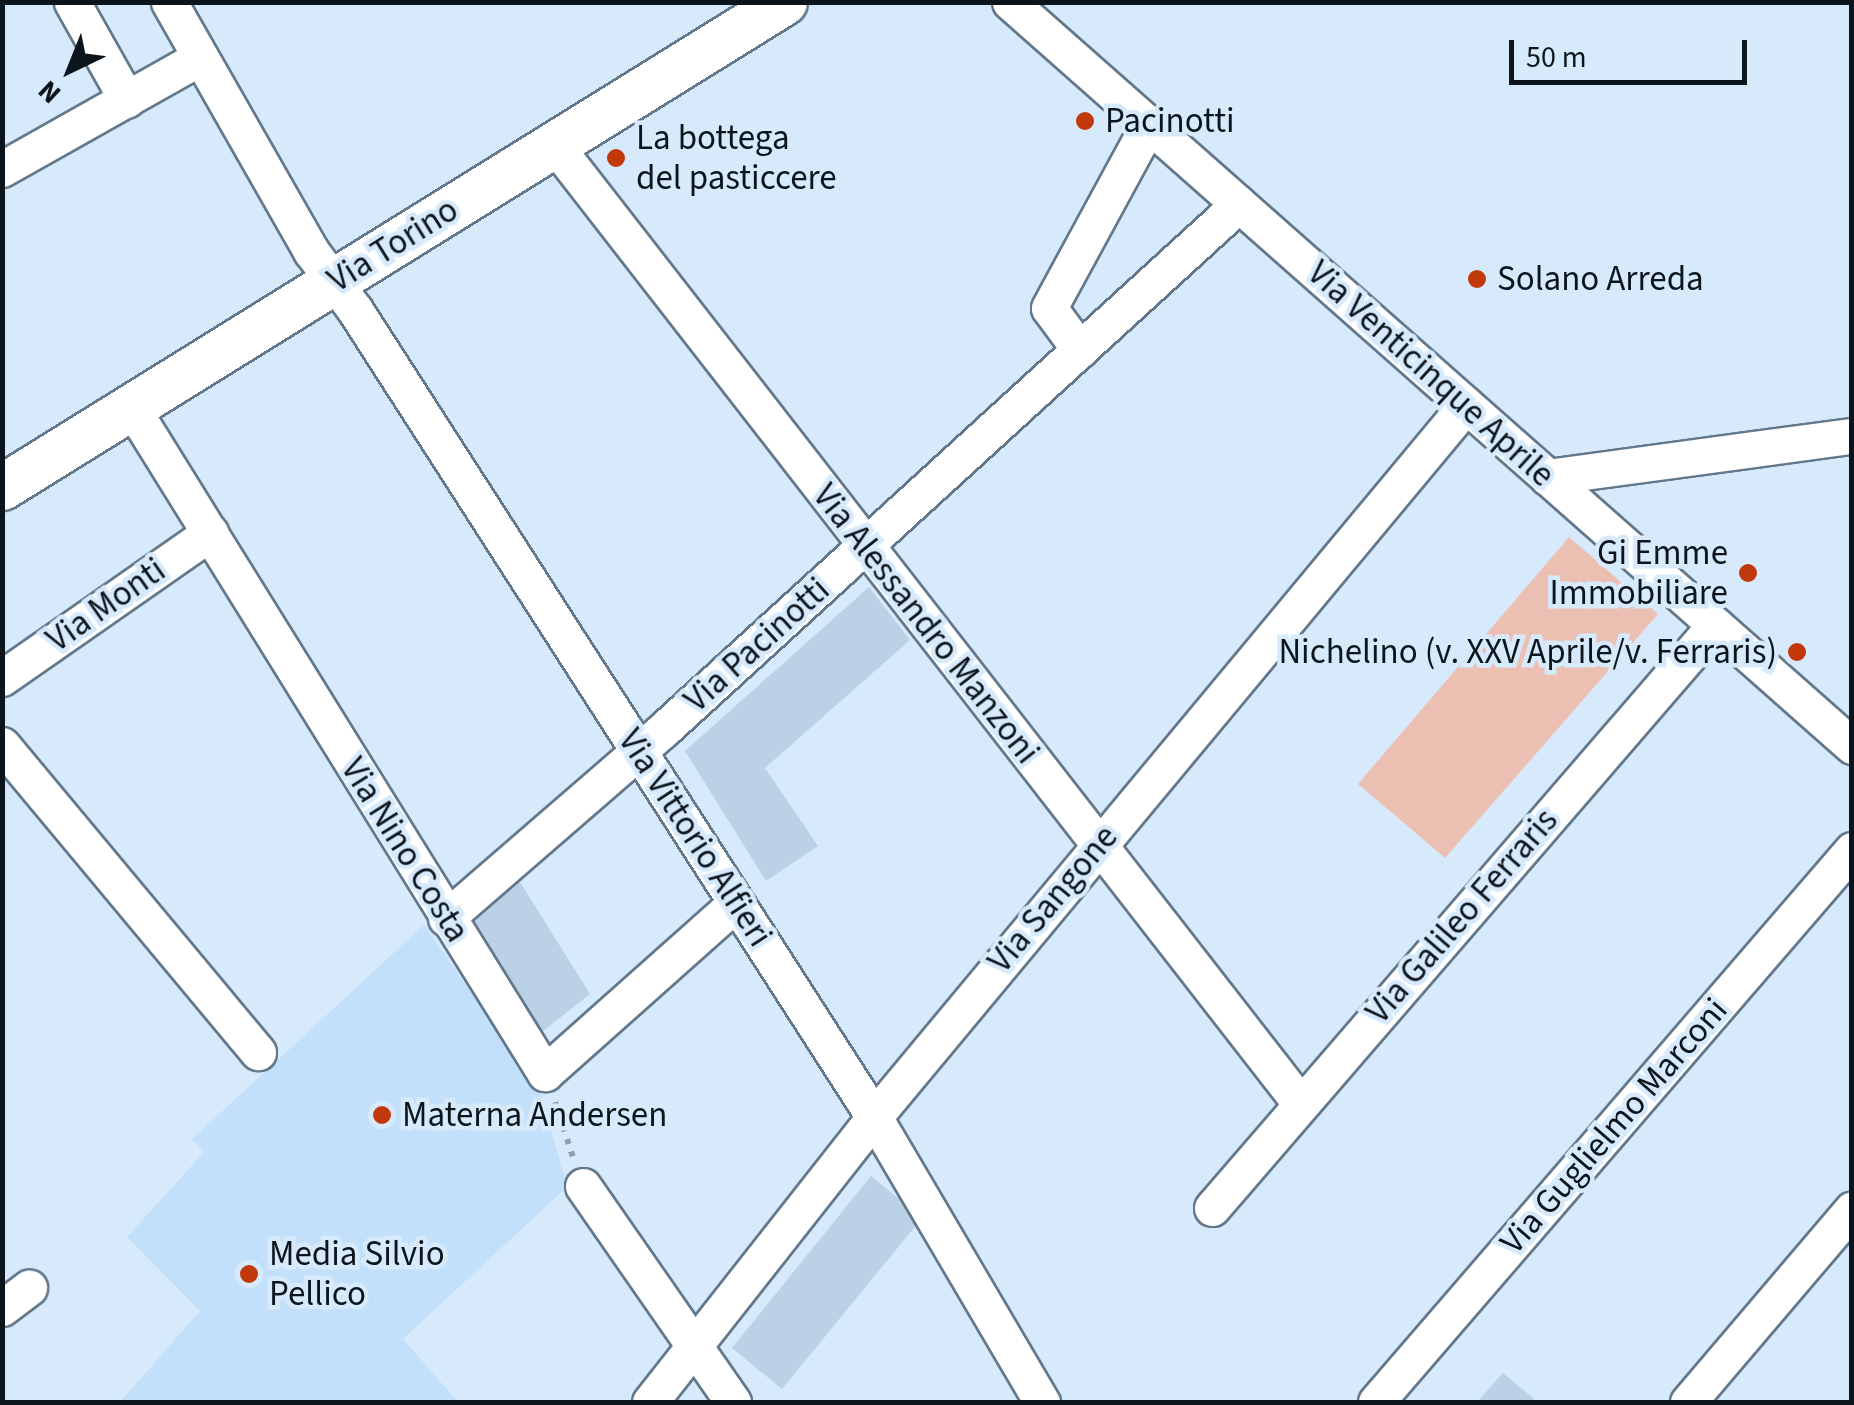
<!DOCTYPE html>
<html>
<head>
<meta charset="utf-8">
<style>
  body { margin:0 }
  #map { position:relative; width:1854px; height:1405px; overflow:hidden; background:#d7eafc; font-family:"Source Sans 3",sans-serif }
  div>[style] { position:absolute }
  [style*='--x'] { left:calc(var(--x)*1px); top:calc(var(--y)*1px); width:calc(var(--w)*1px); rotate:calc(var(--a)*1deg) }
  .built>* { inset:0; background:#c3e0fb }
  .green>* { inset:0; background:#ecbfb3 }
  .building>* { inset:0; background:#bad1e6 }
  .path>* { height:6px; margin-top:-3px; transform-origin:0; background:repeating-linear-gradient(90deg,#909fad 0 5px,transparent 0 13px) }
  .roads { filter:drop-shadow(2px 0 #63788b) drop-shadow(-2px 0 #63788b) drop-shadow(0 2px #63788b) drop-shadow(0 -2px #63788b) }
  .minor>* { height:35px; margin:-17.5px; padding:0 17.5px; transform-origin:17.5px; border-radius:17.5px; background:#fff }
  .major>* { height:45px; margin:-22.5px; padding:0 22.5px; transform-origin:22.5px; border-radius:22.5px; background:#fff }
  .dots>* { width:28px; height:28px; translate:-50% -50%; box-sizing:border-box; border:5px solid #d7eafc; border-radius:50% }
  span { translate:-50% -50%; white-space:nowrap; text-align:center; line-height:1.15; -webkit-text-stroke:9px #d7eafc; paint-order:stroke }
  .poi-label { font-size:35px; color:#0d151c }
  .left { translate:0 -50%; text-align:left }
  .right { translate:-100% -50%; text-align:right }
  .street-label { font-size:35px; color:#0d151c }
  .frame { position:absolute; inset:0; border:5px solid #0d151c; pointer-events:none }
  .north { position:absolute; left:20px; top:20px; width:100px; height:100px; -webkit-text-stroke:8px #d7eafc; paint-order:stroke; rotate:223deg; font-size:28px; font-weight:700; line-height:40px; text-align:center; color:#0d151c }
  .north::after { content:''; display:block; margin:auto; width:35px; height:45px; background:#0d151c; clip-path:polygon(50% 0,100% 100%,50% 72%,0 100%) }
  .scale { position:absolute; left:1509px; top:40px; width:238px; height:45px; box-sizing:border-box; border:5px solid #0d151c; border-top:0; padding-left:12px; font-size:30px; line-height:35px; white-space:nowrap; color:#0d151c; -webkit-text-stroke:8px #d7eafc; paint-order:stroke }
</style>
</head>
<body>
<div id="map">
  <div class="built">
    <div style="clip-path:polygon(424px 925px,541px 1092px,567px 1187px,403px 1339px,458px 1402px,120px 1402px,200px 1311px,127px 1237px,204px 1152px,192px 1139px)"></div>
  </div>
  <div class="green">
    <div style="clip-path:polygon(1569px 537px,1658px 614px,1445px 858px,1358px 784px)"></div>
  </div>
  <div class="building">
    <div style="clip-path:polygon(869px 587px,910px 640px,765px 768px,818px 846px,766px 881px,685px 751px)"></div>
    <div style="clip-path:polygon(520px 882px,590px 994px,542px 1032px,473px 920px)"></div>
    <div style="clip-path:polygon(871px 1176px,922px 1218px,782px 1389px,732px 1348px)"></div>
    <div style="clip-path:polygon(1503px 1373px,1538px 1402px,1477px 1402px)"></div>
  </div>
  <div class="path">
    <div style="--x:555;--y:1102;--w:58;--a:71.9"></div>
  </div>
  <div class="roads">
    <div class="minor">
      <div style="--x:72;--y:2;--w:112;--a:60.7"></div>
      <div style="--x:169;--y:2;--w:287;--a:60.3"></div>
      <div style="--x:311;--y:251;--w:74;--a:53.3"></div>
      <div style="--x:355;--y:310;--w:959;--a:57.25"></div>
      <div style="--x:874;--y:1117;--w:331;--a:59.5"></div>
      <div style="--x:1010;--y:2;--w:1124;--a:41.46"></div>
      <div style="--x:554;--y:144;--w:1215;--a:52.12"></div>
      <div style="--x:2;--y:169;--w:226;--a:-29.4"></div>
      <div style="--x:1080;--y:350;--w:52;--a:-126.4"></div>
      <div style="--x:1049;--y:308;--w:209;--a:-61.5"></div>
      <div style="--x:132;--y:408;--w:783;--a:58.16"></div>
      <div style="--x:545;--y:1073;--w:256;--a:-41.7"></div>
      <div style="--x:1547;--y:477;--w:308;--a:-7.7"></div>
      <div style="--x:2;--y:678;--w:254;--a:-34.9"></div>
      <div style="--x:2;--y:745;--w:400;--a:50.2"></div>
      <div style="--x:446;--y:918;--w:287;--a:-40.9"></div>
      <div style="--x:663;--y:730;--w:780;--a:-42.4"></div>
      <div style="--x:583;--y:1186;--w:263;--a:55.2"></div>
      <div style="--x:1212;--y:1208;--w:770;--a:-49.21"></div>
      <div style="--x:2;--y:1308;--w:34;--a:-37"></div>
      <div style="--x:650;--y:1402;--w:362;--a:-51.8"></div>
      <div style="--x:874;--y:1117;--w:926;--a:-50.26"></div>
      <div style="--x:1376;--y:1402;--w:729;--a:-49.23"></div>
      <div style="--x:1688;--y:1402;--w:253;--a:-49.6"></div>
    </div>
    <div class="major">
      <div style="--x:2;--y:487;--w:920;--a:-31.81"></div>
    </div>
  </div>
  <div class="dots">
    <div style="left:1085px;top:121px;background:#c1380a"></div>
    <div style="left:616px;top:158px;background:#c1380a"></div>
    <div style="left:1477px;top:279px;background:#c1380a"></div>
    <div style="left:1748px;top:573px;background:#c1380a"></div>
    <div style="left:1797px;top:652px;background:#c1380a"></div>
    <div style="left:382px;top:1115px;background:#c1380a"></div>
    <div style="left:249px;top:1274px;background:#c1380a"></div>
  </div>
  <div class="poi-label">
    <span class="left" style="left:1105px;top:121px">Pacinotti</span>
    <span class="left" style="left:636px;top:158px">La bottega<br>del pasticcere</span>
    <span class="left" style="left:1497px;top:279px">Solano Arreda</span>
    <span class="right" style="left:1728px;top:573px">Gi Emme<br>Immobiliare</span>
    <span class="right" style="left:1777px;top:652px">Nichelino (v. XXV Aprile/v. Ferraris)</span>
    <span class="left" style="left:402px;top:1115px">Materna Andersen</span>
    <span class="left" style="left:269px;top:1274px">Media Silvio<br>Pellico</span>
  </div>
  <div class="street-label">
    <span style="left:393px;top:245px;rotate:-32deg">Via Torino</span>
    <span style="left:1431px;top:374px;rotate:42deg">Via Venticinque Aprile</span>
    <span style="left:106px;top:605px;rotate:-35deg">Via Monti</span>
    <span style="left:926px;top:624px;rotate:52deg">Via Alessandro Manzoni</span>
    <span style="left:757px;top:645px;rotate:-42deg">Via Pacinotti</span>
    <span style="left:695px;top:838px;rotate:57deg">Via Vittorio Alfieri</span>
    <span style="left:405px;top:850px;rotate:58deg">Via Nino Costa</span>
    <span style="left:1053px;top:899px;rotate:-50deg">Via Sangone</span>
    <span style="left:1462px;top:916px;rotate:-49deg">Via Galileo Ferraris</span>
    <span style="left:1614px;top:1126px;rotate:-49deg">Via Guglielmo Marconi</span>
  </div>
  <div class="frame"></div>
  <div class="north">N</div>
  <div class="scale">50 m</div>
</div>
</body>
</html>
